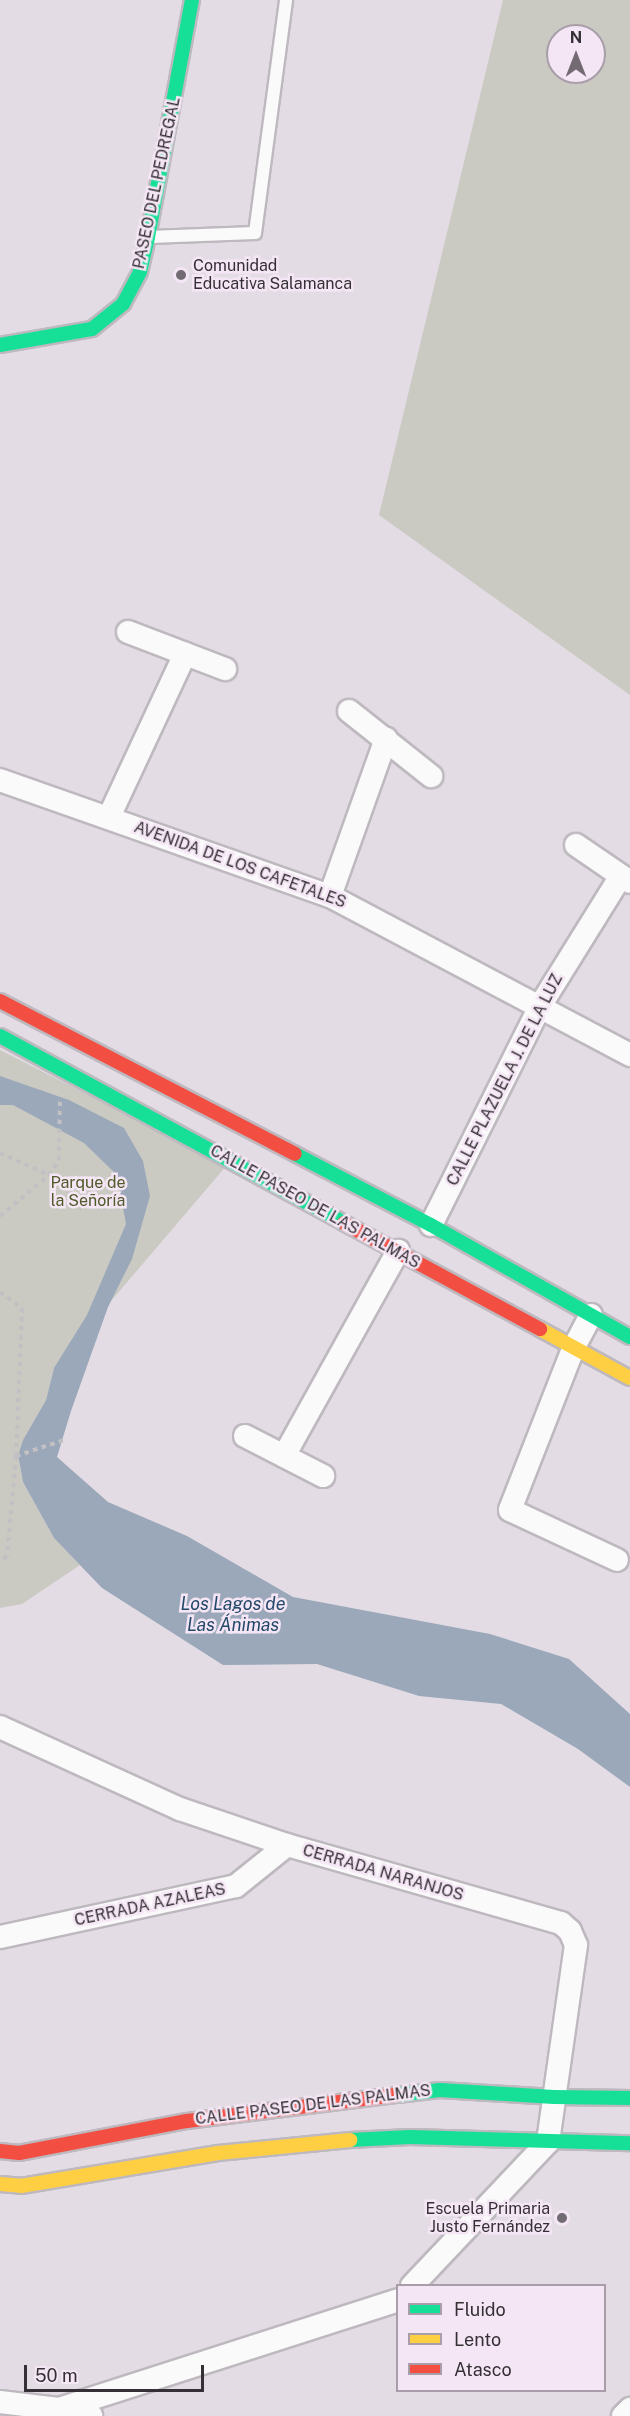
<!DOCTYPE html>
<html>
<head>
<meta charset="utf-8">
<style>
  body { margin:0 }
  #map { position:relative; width:630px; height:2416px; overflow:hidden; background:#e3dce4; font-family:"Public Sans",sans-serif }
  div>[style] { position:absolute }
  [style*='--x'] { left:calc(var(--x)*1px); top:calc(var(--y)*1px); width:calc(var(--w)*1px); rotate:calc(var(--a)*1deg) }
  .green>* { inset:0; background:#cacac3 }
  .water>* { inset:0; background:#9ba8ba }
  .path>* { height:4px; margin-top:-2px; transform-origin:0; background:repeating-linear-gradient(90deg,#c2c0c3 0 4.5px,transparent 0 9px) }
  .roads { filter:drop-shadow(2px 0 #beb8bf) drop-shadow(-2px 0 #beb8bf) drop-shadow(0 2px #beb8bf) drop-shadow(0 -2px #beb8bf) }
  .lane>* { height:12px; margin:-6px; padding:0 6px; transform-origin:6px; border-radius:6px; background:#fbfafb }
  .street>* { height:22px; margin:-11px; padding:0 11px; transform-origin:11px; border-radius:11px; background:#fbfafb }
  .fast>* { height:14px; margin:-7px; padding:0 7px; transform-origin:7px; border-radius:7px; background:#16e098 }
  .slow>* { height:14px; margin:-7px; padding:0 7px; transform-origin:7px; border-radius:7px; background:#ffcf43 }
  .jam>* { height:14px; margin:-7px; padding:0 7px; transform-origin:7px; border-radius:7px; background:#f24e42 }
  .dots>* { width:16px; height:16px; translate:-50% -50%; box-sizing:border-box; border:3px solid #f4e6f4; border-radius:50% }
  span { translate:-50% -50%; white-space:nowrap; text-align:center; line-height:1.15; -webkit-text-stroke:5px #f4e6f4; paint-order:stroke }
  .street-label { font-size:16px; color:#353035 }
  .poi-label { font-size:16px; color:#353035 }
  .left { translate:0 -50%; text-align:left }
  .right { translate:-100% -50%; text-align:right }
  .park-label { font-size:16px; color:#515a2a }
  .water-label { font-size:18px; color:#24486a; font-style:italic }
  .legend { position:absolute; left:396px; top:2284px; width:210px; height:108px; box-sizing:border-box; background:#f4e6f4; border:2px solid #a89da8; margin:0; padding:8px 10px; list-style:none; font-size:18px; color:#353035 }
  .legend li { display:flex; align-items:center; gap:12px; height:30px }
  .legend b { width:30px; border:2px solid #a89da8 }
  .north { position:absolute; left:546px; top:24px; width:60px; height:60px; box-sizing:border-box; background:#f4e6f4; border:2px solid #a89da8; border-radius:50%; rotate:0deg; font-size:16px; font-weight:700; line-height:24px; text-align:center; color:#353035 }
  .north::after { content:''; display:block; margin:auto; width:21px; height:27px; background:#726c72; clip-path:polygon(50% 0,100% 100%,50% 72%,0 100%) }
  .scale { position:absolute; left:24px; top:2365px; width:180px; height:27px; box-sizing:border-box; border:3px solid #353035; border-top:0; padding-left:8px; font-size:18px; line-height:21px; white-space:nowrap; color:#353035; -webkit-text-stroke:4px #f4e6f4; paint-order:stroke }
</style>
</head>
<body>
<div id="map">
  <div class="green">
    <div style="clip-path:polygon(evenodd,503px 0,630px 0,630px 695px,379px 515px,503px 0,558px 36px,594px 36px,594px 72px,558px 72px,558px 36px)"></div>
    <div style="clip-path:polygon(0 1050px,227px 1165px,54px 1368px,46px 1400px,23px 1440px,18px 1455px,23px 1482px,54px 1538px,80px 1565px,22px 1604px,0 1608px)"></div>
  </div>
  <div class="water">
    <div style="clip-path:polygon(0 1076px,69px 1100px,124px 1128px,143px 1161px,150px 1196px,132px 1259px,108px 1307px,71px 1411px,57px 1457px,108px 1502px,187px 1536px,293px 1597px,490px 1634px,569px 1659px,630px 1714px,630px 1787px,578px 1749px,501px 1704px,419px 1696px,317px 1664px,223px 1665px,102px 1588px,54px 1538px,23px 1482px,18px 1455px,23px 1440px,46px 1400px,54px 1368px,87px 1315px,126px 1224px,117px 1175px,84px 1143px,13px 1105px,0 1105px)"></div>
  </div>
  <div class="path">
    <div style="--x:0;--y:1153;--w:54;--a:24.2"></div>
    <div style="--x:0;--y:1216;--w:64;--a:-39.9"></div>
    <div style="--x:49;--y:1175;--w:18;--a:-56"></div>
    <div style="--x:59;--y:1160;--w:61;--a:-89.1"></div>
    <div style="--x:0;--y:1292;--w:27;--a:36"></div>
    <div style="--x:22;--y:1308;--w:148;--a:92.3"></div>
    <div style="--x:16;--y:1456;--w:101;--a:95.1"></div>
    <div style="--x:7;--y:1557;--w:8;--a:157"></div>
    <div style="--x:16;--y:1456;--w:51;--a:-18.4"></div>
  </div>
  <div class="roads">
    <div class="lane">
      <div style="--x:149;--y:237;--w:106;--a:-2.2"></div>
      <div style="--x:255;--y:233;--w:235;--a:-82.4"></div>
    </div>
    <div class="street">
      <div style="--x:128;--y:632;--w:104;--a:20.9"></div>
      <div style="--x:349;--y:711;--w:105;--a:38.4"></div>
      <div style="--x:0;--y:780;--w:350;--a:19.4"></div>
      <div style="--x:330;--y:896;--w:340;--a:27.9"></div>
      <div style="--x:109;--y:817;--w:180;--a:-65"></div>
      <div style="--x:576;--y:845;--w:65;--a:34.4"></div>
      <div style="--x:330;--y:896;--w:167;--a:-70.4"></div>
      <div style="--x:431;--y:1225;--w:245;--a:-63.5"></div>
      <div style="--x:540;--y:1006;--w:153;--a:-58.1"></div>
      <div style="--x:591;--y:1315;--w:38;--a:118"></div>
      <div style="--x:573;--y:1349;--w:173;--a:111.4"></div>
      <div style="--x:510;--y:1510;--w:118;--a:25"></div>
      <div style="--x:245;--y:1436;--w:88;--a:27.1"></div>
      <div style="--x:284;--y:1456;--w:235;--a:-60.9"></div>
      <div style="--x:0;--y:1727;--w:198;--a:24.5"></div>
      <div style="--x:180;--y:1809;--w:113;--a:18.6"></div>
      <div style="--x:287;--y:1845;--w:285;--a:15.9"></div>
      <div style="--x:561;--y:1923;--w:12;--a:42"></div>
      <div style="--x:570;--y:1931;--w:15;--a:67"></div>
      <div style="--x:576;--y:1945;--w:199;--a:98.1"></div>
      <div style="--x:548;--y:2142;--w:198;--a:133.4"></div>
      <div style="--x:0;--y:1937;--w:241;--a:-12.2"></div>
      <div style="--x:236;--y:1886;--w:65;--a:-38.8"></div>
      <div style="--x:0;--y:2402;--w:59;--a:6.8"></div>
      <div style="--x:59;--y:2409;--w:33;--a:12"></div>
      <div style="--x:59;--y:2409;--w:356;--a:-17.8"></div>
      <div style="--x:623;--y:2416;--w:10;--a:-45"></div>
    </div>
    <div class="fast">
      <div style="--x:0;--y:345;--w:93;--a:-9.9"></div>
      <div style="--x:92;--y:329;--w:40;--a:-39"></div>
      <div style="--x:123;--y:304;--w:36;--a:-62"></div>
      <div style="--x:140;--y:272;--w:36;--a:-77"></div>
      <div style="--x:148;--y:237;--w:241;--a:-79.5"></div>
      <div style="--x:0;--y:1036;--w:392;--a:28.5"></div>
      <div style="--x:295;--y:1154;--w:153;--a:27.6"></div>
      <div style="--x:431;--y:1225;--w:228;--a:29.4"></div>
      <div style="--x:397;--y:2095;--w:43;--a:-6.6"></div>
      <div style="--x:440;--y:2090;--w:114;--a:3.5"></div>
      <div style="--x:554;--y:2097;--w:76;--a:0.8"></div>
      <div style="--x:350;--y:2140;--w:60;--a:-2.9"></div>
      <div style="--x:410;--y:2137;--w:220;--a:1.6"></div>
    </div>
    <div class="slow">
      <div style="--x:540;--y:1329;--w:102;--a:28.6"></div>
      <div style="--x:0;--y:2184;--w:21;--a:5"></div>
      <div style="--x:21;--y:2186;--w:200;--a:-9.5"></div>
      <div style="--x:218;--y:2153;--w:133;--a:-5.6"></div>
    </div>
    <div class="jam">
      <div style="--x:0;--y:1001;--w:332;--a:27.4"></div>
      <div style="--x:344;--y:1223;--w:223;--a:28.4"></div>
      <div style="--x:0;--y:2151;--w:19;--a:6"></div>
      <div style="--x:19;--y:2153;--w:171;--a:-10.8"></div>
      <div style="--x:187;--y:2121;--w:212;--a:-7.1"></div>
    </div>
  </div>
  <div class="dots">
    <div style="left:181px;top:275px;background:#726c72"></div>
    <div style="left:562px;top:2218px;background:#726c72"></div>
  </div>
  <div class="street-label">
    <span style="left:157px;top:183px;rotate:-78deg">PASEO DEL PEDREGAL</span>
    <span style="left:240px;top:865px;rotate:20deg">AVENIDA DE LOS CAFETALES</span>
    <span style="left:505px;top:1080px;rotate:-63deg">CALLE PLAZUELA J. DE LA LUZ</span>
    <span style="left:315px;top:1207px;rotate:29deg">CALLE PASEO DE LAS PALMAS</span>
    <span style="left:383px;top:1873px;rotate:16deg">CERRADA NARANJOS</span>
    <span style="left:150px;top:1905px;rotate:-12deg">CERRADA AZALEAS</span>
    <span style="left:313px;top:2105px;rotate:-7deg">CALLE PASEO DE LAS PALMAS</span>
  </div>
  <div class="poi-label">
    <span class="left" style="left:193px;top:275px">Comunidad<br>Educativa Salamanca</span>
    <span class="right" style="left:550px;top:2218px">Escuela Primaria<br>Justo Fernández</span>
  </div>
  <div class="park-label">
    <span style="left:88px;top:1192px">Parque de<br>la Señoría</span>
  </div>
  <div class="water-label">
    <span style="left:233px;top:1615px">Los Lagos de<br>Las Ánimas</span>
  </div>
  <ul class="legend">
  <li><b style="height:8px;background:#16e098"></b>Fluido</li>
  <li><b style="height:8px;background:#ffcf43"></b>Lento</li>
  <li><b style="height:8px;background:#f24e42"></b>Atasco</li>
  </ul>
  <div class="north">N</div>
  <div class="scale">50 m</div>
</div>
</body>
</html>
